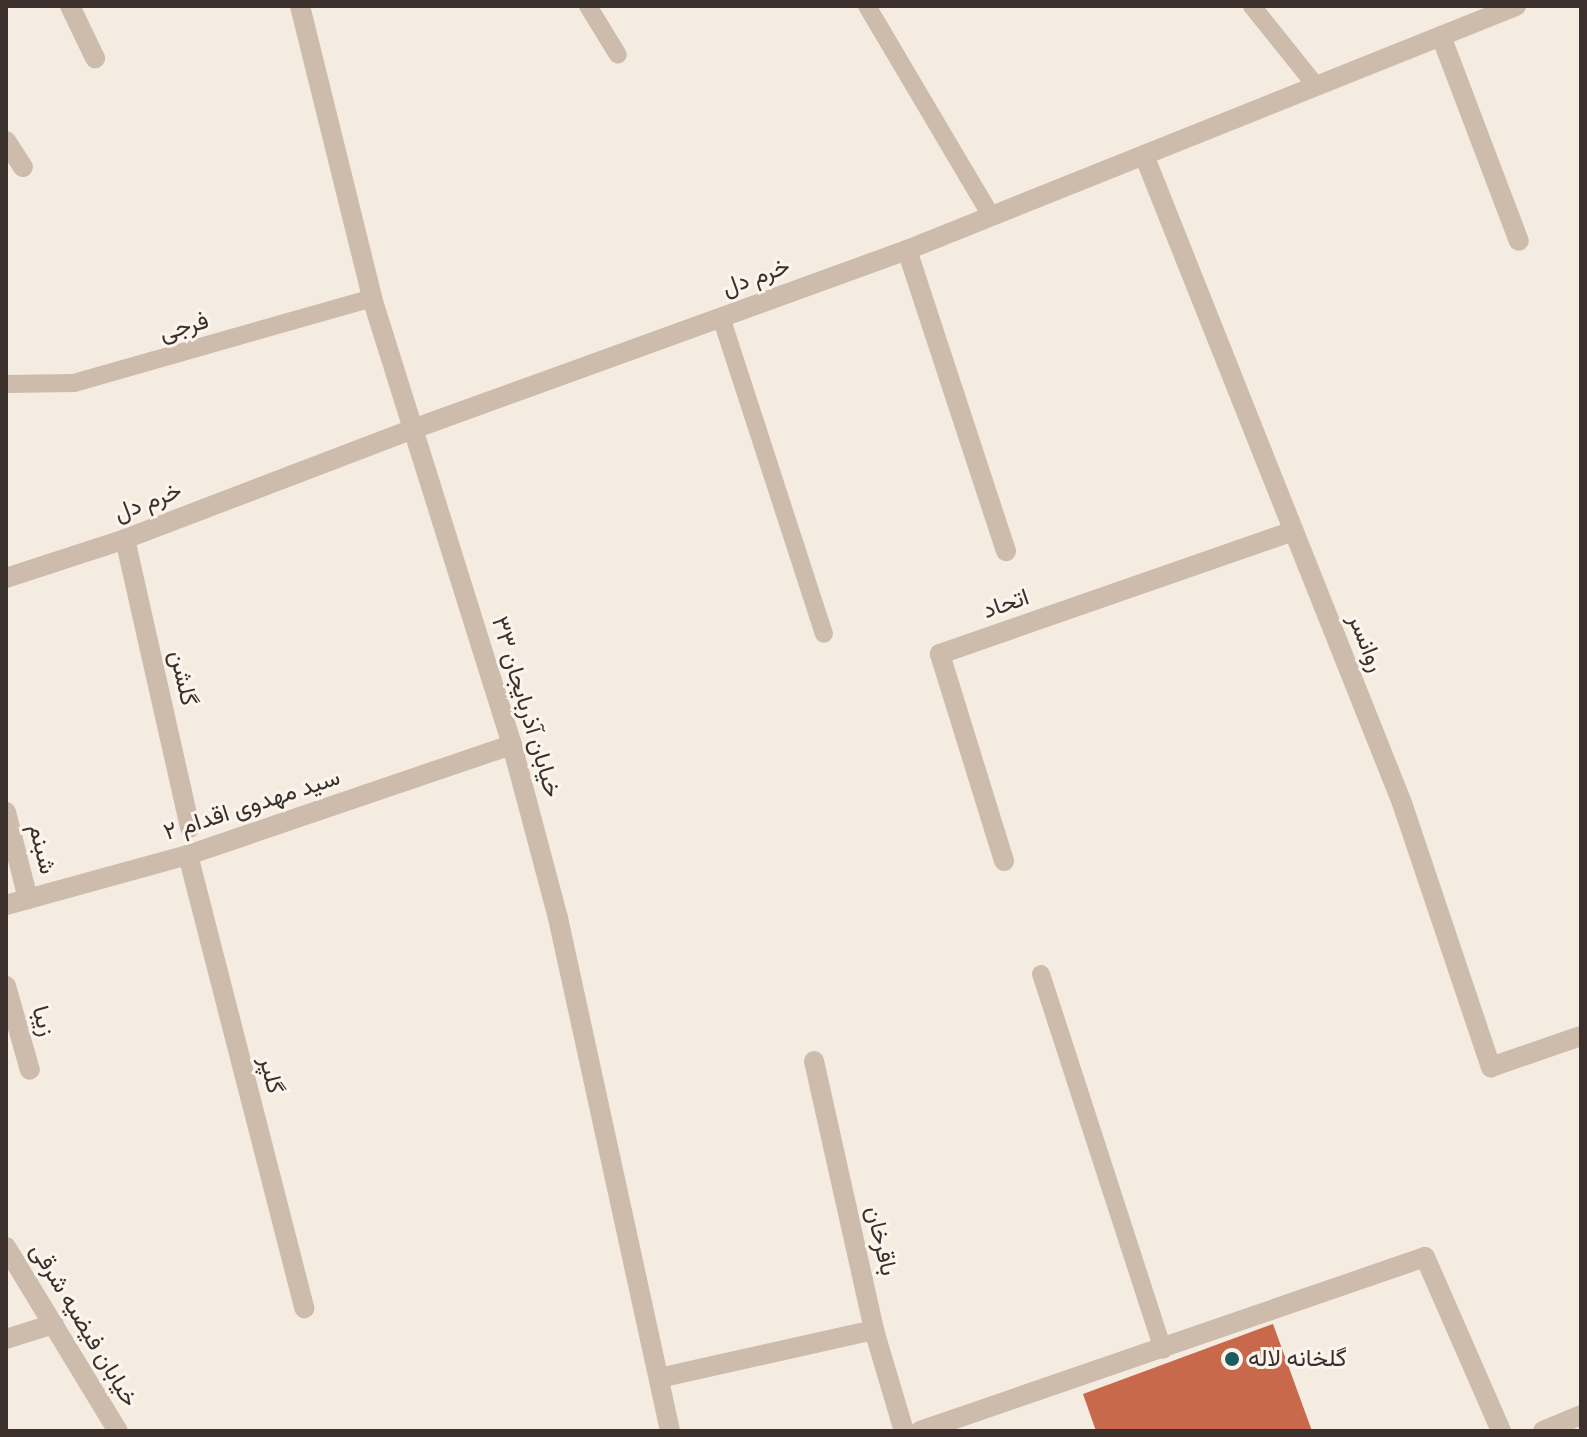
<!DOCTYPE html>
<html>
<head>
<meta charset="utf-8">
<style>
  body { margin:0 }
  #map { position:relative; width:1587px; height:1437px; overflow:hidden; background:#f4ebe1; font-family:"Roboto Condensed",Vazirmatn,sans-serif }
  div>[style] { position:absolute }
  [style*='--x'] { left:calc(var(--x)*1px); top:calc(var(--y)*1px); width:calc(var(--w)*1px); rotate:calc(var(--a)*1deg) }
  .building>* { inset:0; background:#c8694b }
  .service>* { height:18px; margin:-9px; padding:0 9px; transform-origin:9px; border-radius:9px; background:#cdbbac }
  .minor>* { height:20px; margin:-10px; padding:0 10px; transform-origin:10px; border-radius:10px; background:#cdbbac }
  .tertiary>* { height:20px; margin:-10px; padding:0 10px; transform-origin:10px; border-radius:10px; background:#cdbbac }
  .dots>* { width:22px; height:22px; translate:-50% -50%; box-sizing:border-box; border:4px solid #fbf5ee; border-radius:50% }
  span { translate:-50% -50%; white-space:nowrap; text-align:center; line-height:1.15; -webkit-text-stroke:6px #fbf5ee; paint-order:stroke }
  .street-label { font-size:24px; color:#3b302b }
  .poi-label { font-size:24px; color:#3b302b }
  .left { translate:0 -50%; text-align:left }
  .frame { position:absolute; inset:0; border:8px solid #3b302b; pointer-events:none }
</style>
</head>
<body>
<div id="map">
  <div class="building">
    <div style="clip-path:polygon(1273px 1324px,1312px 1431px,1096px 1431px,1083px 1394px)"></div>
  </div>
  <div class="service">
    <div style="--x:588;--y:6;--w:57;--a:58.5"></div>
    <div style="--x:867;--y:6;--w:244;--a:59.4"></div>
    <div style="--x:1252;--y:6;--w:102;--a:51.3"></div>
    <div style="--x:721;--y:317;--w:333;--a:72"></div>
    <div style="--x:6;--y:384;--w:68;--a:-0.8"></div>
    <div style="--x:74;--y:383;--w:310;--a:-15.9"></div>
    <div style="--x:1041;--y:974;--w:395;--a:72"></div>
  </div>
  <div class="minor">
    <div style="--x:70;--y:6;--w:58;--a:64.3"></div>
    <div style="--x:1441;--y:36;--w:219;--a:69.2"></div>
    <div style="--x:6;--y:141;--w:31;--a:57"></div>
    <div style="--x:1144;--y:155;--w:697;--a:68.29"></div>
    <div style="--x:1402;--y:803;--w:279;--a:71.4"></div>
    <div style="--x:1491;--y:1067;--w:95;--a:-19"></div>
    <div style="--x:907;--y:250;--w:317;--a:71.8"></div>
    <div style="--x:125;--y:539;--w:296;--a:77.3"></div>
    <div style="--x:6;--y:812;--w:90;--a:75.8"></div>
    <div style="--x:188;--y:855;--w:468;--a:75.6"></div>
    <div style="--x:1004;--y:861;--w:217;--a:-107.2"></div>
    <div style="--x:940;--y:654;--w:374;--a:-19.2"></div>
    <div style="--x:6;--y:905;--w:189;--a:-15.4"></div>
    <div style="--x:188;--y:855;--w:342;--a:-18.8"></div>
    <div style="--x:6;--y:986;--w:87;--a:74.1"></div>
    <div style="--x:814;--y:1061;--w:276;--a:77.4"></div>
    <div style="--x:874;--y:1330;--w:105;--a:73.5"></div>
    <div style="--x:6;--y:1339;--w:50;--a:-17.4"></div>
    <div style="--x:659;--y:1378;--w:220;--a:-12.6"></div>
    <div style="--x:920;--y:1431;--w:534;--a:-19.01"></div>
    <div style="--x:1425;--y:1257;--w:190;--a:66.4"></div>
    <div style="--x:1543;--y:1431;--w:41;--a:-22.8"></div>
  </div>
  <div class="tertiary">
    <div style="--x:300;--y:6;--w:301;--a:76.1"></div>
    <div style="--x:372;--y:298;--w:468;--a:72.6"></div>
    <div style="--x:512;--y:745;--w:179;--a:75.1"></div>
    <div style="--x:558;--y:918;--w:525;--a:77.68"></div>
    <div style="--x:6;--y:578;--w:125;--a:-18.1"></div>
    <div style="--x:125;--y:539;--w:308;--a:-20.9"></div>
    <div style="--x:413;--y:429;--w:525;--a:-19.92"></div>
    <div style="--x:907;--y:250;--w:656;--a:-21.83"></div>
    <div style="--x:6;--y:1247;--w:215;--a:58.7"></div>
  </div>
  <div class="dots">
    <div style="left:1232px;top:1359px;background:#1f5a5e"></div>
  </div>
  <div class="street-label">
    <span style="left:756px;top:277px;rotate:-20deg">خرم دل</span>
    <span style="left:184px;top:327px;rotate:-16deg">فرجی</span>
    <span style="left:148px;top:502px;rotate:-21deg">خرم دل</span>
    <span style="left:1006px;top:604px;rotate:-19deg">اتحاد</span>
    <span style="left:1366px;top:643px;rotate:68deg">روانسر</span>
    <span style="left:183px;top:678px;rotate:77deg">گلشن</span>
    <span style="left:526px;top:707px;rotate:73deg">خیابان آذربایجان ۳۳</span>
    <span style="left:252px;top:805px;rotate:-18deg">سید مهدوی اقدام ۲</span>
    <span style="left:42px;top:849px;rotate:76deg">شبنم</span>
    <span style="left:43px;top:1021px;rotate:74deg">زیبا</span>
    <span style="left:271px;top:1075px;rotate:76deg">گلپر</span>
    <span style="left:881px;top:1241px;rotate:77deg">باقرخان</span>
    <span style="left:84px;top:1325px;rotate:59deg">خیابان فیضیه شرقی</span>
  </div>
  <div class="poi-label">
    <span class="left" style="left:1248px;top:1359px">گلخانه لاله</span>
  </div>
  <div class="frame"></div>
</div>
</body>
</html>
